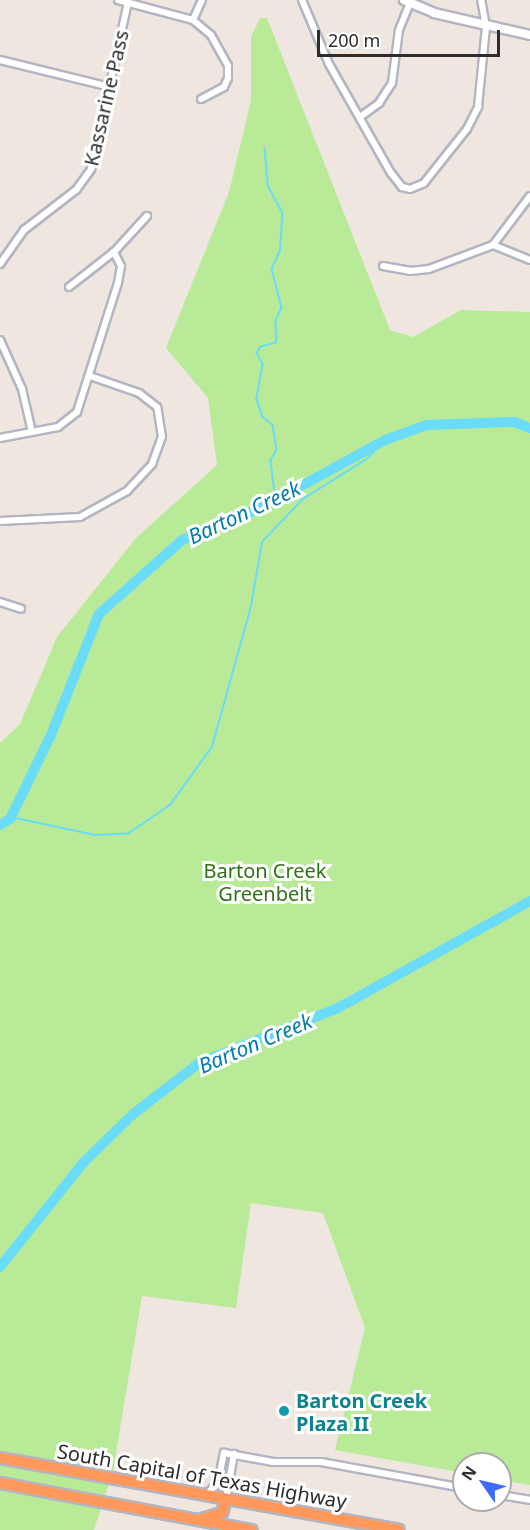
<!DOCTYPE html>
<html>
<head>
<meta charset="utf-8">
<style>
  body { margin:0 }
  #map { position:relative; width:530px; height:1530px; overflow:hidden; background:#efe7df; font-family:"Noto Sans",sans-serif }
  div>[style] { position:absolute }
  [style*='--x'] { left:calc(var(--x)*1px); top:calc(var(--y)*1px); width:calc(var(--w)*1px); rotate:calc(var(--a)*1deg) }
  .green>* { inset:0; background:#b8ea97 }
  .stream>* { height:1.5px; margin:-0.75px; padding:0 0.75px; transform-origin:0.75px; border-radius:0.75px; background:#6adcf9 }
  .river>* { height:10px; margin:-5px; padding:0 5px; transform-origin:5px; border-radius:5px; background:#6adcf9 }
  .roads { filter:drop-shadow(2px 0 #b3b6c2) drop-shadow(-2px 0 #b3b6c2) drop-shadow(0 2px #b3b6c2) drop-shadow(0 -2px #b3b6c2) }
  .street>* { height:6px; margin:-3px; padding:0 3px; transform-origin:3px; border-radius:3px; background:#fff }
  .secondary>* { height:8px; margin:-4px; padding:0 4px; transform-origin:4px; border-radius:4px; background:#fff }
  .highway>* { height:10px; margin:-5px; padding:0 5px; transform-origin:5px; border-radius:5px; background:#ff985a }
  .dots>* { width:16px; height:16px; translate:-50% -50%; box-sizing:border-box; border:3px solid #fff; border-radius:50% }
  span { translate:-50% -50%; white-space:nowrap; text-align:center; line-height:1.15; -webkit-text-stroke:6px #fff; paint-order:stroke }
  .street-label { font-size:20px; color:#2d2d2d }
  .park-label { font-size:20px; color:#2e7314 }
  .culture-label { font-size:20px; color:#0d838f; font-weight:700 }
  .left { translate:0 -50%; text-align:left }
  .water-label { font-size:21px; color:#027cac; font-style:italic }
  .north { position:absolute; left:452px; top:1452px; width:60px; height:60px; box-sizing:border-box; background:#fff; border:2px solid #ababab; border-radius:50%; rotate:304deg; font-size:16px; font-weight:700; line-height:24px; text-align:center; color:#2d2d2d }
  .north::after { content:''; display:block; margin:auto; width:21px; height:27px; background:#3c6cff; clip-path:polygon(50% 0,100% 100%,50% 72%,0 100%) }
  .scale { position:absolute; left:317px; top:30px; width:183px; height:27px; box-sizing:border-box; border:3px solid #2d2d2d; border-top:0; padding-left:8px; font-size:18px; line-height:21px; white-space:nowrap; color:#2d2d2d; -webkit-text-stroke:4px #fff; paint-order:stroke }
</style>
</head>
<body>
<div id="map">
  <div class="green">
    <div style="clip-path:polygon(260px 18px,267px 18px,390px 330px,413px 337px,461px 310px,530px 312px,530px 1485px,500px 1480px,500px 1464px,464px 1464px,464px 1473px,335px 1450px,365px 1328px,323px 1213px,251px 1203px,236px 1308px,142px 1296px,113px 1471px,94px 1530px,0 1530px,0 743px,20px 724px,57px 637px,136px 538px,217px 465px,208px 398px,166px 348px,229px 192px,251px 101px,251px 37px)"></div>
  </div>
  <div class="stream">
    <div style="--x:265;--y:148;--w:38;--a:85"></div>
    <div style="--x:268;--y:186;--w:31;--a:61"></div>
    <div style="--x:283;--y:213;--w:39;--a:94"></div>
    <div style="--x:280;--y:252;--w:19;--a:115"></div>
    <div style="--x:272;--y:269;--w:40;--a:75.6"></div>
    <div style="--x:282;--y:308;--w:14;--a:115"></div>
    <div style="--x:276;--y:321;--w:17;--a:87"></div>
    <div style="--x:277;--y:338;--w:5;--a:101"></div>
    <div style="--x:276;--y:343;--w:16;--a:165"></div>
    <div style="--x:261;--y:347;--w:7;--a:124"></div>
    <div style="--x:257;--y:353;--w:13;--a:61"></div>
    <div style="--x:263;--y:364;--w:36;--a:100"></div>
    <div style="--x:257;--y:399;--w:19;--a:72"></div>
    <div style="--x:263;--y:417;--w:13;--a:39"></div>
    <div style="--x:273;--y:425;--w:25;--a:81"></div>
    <div style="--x:277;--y:450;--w:13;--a:119"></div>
    <div style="--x:271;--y:461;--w:39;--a:83"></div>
    <div style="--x:11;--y:817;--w:87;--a:12"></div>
    <div style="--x:96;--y:835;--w:33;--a:-3"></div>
    <div style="--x:129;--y:833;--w:50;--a:-34.3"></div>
    <div style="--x:170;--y:805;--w:72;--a:-54.1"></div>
    <div style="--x:212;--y:747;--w:146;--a:-74.5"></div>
    <div style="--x:251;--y:606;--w:65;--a:-80.2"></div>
    <div style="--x:262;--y:542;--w:59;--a:-46.4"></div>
    <div style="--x:303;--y:499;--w:75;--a:-32"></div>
    <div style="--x:367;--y:459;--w:26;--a:-47"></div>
  </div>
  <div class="river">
    <div style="--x:0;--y:825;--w:12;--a:-31"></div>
    <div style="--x:10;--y:819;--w:93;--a:-64"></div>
    <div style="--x:51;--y:735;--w:130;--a:-68.4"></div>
    <div style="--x:99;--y:614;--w:111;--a:-41.7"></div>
    <div style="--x:182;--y:540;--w:87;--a:-22.2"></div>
    <div style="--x:263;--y:507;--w:139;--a:-28.8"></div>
    <div style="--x:385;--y:440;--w:45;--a:-19.7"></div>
    <div style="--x:427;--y:425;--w:87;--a:-2"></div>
    <div style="--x:514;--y:422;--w:17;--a:21"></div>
    <div style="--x:0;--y:1267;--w:133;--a:-51.4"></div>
    <div style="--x:83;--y:1163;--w:69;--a:-44.4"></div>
    <div style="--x:132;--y:1115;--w:85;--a:-37.8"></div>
    <div style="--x:199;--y:1063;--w:149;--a:-21.6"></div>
    <div style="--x:338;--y:1008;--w:220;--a:-29.1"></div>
  </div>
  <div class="roads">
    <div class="street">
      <div style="--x:118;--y:0;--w:78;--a:14.9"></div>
      <div style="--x:193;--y:20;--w:23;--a:40"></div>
      <div style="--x:211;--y:35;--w:35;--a:61"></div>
      <div style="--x:228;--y:66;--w:12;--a:90"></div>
      <div style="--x:228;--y:78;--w:10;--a:114"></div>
      <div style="--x:224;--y:87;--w:26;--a:152"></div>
      <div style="--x:302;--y:0;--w:69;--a:67.1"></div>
      <div style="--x:329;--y:64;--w:125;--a:60.4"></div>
      <div style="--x:391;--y:173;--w:18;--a:52"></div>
      <div style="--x:402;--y:187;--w:8;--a:14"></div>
      <div style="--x:410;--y:189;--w:15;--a:-23"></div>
      <div style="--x:424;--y:183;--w:69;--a:-51.5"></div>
      <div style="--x:467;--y:129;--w:25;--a:-63"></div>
      <div style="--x:478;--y:107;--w:80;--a:-84.3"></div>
      <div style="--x:486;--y:27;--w:27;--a:-100"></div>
      <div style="--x:193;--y:20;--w:22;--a:-66"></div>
      <div style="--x:0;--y:60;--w:113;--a:13.8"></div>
      <div style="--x:360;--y:117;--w:24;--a:-36"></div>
      <div style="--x:379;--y:103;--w:24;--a:-57"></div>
      <div style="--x:392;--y:83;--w:53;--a:-82.5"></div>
      <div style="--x:399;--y:30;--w:29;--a:-68"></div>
      <div style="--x:493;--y:245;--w:61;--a:-52.9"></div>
      <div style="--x:0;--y:264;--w:42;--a:-54.8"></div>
      <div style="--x:24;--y:230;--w:66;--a:-37.6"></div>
      <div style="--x:76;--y:190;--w:26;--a:-54"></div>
      <div style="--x:91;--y:169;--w:171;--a:-77.5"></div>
      <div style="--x:383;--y:266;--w:27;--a:10"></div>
      <div style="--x:410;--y:271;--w:19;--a:-6"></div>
      <div style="--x:429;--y:269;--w:68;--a:-20.6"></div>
      <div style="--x:493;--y:245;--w:40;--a:22"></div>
      <div style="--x:69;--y:287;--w:57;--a:-37.9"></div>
      <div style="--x:114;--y:252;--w:49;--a:-47.5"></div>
      <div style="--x:0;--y:340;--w:54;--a:65.8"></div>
      <div style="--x:22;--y:389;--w:44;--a:76.9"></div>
      <div style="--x:0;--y:438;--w:59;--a:-10.7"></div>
      <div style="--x:58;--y:427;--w:24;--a:-38"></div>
      <div style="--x:77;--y:412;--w:135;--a:-72.4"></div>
      <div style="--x:118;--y:283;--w:17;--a:-80"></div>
      <div style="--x:121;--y:266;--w:16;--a:-117"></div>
      <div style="--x:0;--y:521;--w:80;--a:-2.9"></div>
      <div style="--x:80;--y:517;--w:54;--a:-29"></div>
      <div style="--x:127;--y:491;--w:37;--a:-47"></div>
      <div style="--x:152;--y:464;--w:29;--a:-70"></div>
      <div style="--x:162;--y:437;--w:30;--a:-99"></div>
      <div style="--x:157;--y:407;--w:23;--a:-142"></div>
      <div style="--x:139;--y:393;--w:52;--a:-160.9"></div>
      <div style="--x:0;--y:602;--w:22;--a:18"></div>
      <div style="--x:206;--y:1495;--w:17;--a:-45"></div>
      <div style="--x:218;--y:1483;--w:31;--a:-79"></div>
      <div style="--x:224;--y:1453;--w:50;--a:10.4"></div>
      <div style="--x:273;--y:1462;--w:48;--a:0"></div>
      <div style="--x:321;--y:1462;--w:145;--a:10.3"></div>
      <div style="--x:500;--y:1495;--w:30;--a:9"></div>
      <div style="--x:226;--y:1499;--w:46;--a:-79.9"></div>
    </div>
    <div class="secondary">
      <div style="--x:404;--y:0;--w:33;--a:23"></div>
      <div style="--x:434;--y:13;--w:98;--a:12.9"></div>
    </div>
    <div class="highway">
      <div style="--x:0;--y:1458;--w:405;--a:10.2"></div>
      <div style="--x:0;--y:1483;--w:256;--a:10.6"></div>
      <div style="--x:202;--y:1519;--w:21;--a:-17"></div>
      <div style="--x:222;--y:1513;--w:15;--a:-74"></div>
    </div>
  </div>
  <div class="dots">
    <div style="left:284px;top:1411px;background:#0f9aa8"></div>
  </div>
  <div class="street-label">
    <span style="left:106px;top:98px;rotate:-77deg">Kassarine Pass</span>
    <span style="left:202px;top:1476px;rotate:10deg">South Capital of Texas Highway</span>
  </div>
  <div class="park-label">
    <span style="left:265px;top:882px">Barton Creek<br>Greenbelt</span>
  </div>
  <div class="culture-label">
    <span class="left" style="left:296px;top:1412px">Barton Creek<br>Plaza II</span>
  </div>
  <div class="water-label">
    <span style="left:244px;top:512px;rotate:-25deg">Barton Creek</span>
    <span style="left:255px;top:1043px;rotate:-23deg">Barton Creek</span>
  </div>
  <div class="north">N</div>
  <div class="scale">200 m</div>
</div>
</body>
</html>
